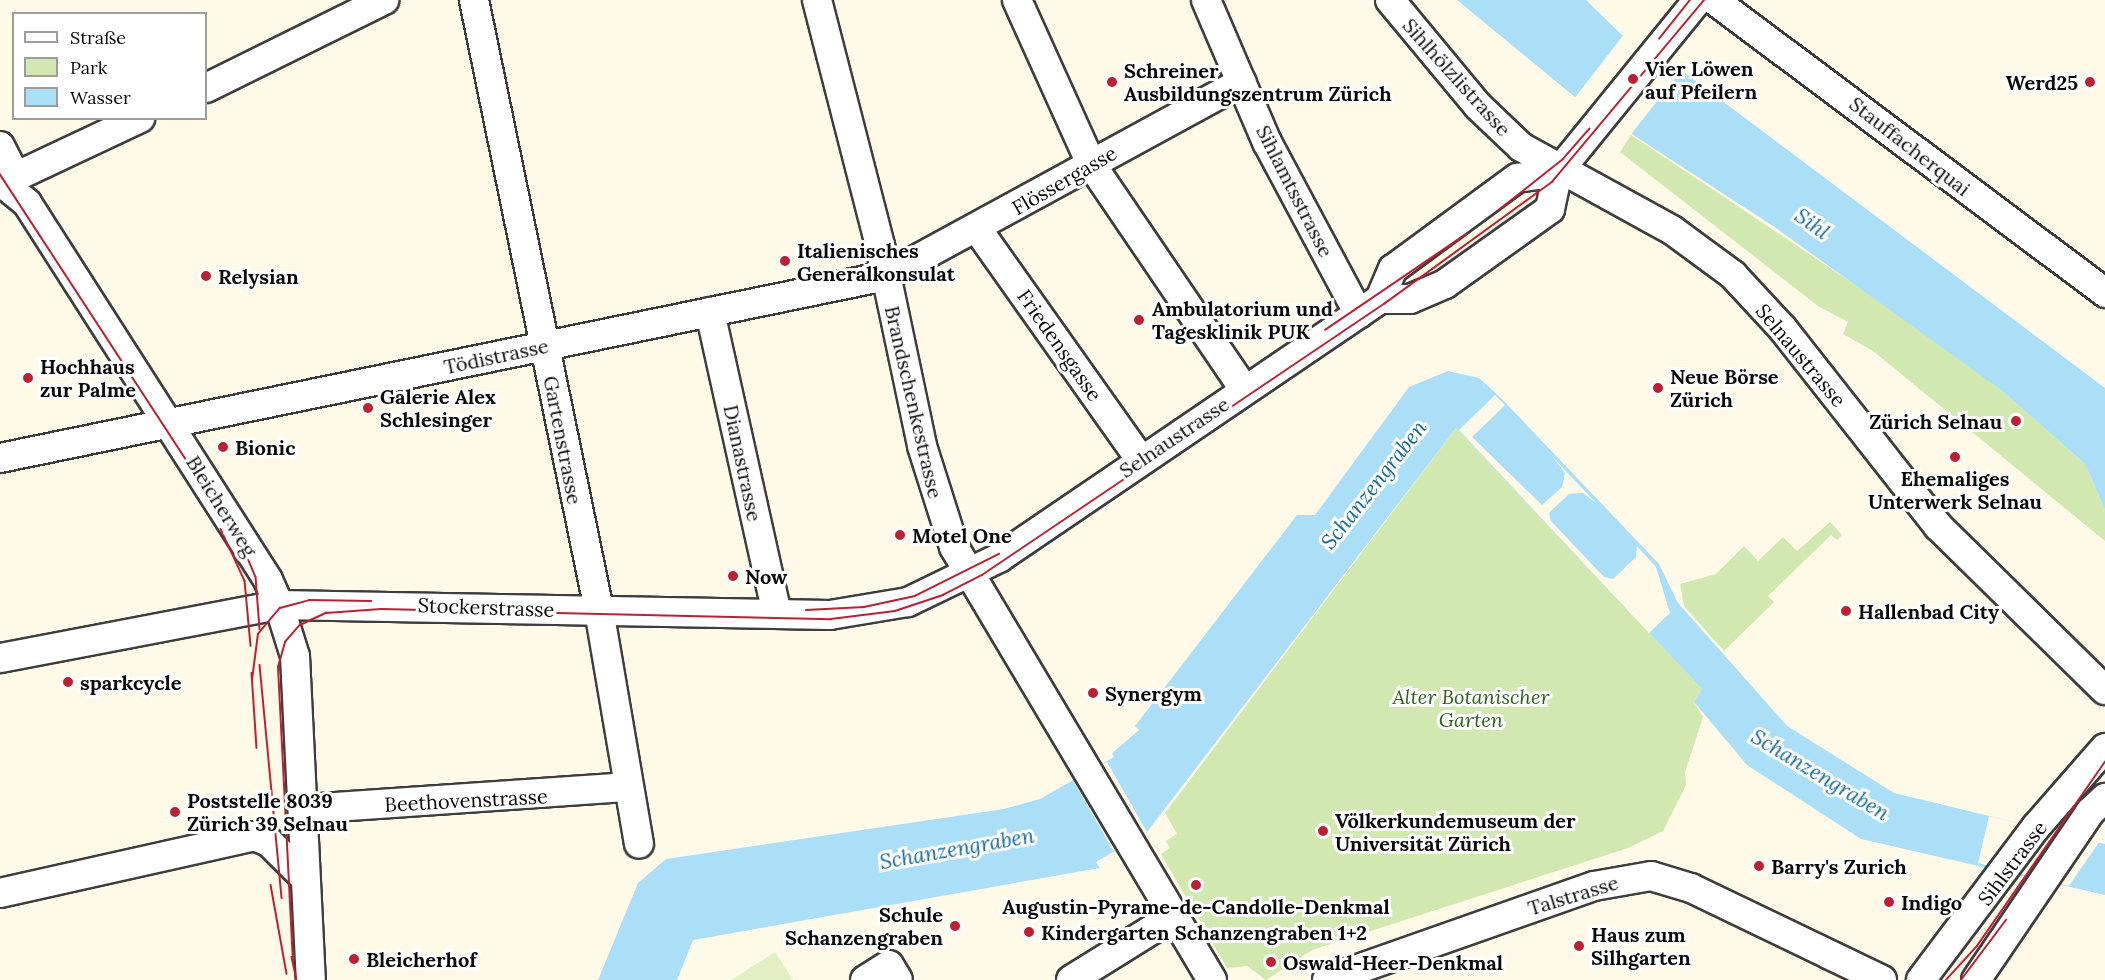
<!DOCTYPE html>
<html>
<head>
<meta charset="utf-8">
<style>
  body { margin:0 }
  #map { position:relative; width:2105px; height:980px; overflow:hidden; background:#fff9e7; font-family:Lora,serif }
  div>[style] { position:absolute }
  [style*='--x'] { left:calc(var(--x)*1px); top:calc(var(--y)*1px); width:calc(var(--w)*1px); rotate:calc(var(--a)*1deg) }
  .green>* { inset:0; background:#d1e9b1 }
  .pitch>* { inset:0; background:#e3f0c3 }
  .water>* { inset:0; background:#abdff7 }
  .pier>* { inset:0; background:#fff9e7 }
  .roads { filter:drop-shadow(2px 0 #3d3d3d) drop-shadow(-2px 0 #3d3d3d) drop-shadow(0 2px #3d3d3d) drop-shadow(0 -2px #3d3d3d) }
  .minor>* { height:28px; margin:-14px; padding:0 14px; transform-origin:14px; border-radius:14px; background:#fff }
  .tram>* { height:1.5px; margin:-0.75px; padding:0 0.75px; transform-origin:0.75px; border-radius:0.75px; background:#bb2132 }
  .dots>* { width:16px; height:16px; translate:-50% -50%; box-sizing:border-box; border:3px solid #fff; border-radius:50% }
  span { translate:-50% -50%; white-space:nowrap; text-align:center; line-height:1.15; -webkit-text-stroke:6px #fff; paint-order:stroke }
  .poi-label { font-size:20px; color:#0a0a0a; font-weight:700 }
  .left { translate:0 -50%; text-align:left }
  .right { translate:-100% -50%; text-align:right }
  .street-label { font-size:20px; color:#0a0a0a }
  .park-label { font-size:20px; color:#2e611b; font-style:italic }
  .water-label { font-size:21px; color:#13689c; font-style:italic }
  .legend { position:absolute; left:12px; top:12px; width:195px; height:108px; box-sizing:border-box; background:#fff; border:2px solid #9d9d9d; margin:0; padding:8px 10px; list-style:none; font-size:18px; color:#0a0a0a }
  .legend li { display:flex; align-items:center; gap:12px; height:30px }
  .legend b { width:30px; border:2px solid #9d9d9d }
</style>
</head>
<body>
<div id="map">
  <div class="green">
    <div style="clip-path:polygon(1631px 135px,1923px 330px,2001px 390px,2085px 464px,2105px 510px,2105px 541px,1873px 351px,1843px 334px,1848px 322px,1818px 306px,1620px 152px)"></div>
    <div style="clip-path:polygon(1456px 428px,1702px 689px,1694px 702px,1703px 717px,1685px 772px,1686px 785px,1663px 831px,1628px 848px,1312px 950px,1266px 980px,1247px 966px,1227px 968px,1161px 854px,1170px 848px,1166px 841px,1177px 834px,1165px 813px)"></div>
    <div style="clip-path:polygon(1830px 522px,1842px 535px,1837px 540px,1831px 535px,1768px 596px,1774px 602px,1724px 651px,1684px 606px,1680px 584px,1716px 574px,1744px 546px,1758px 561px,1783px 537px,1797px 551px)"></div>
  </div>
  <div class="pitch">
    <div style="clip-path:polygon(775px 952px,793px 980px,731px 980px,744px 972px)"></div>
  </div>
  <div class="water">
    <div style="clip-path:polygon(1457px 0,1586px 0,1621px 34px,1681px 70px,2105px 388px,2105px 510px,2085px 464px,2001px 390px,1776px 228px,1575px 97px)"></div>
    <div style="clip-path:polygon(1448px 371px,1479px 378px,1501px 398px,1659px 564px,1678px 603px,1787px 726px,1894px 793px,2105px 844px,2105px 895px,1861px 839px,1747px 765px,1694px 702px,1702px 689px,1456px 428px,1147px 832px,1096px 862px,1100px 868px,693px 940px,677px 980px,598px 980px,638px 883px,666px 859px,1004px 809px,1040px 799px,1114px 757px,1112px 753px,1139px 730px,1135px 726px,1297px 515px,1315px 515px,1409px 387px)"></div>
  </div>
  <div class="pier">
    <div style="clip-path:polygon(1625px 33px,1683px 68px,1629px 137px,1573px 100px)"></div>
    <div style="clip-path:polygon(1495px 395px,1505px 405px,1472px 437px,1542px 505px,1562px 487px,1565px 473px,1551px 455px,1597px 504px,1583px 493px,1569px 494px,1549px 513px,1551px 521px,1604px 577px,1613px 579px,1636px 557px,1637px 546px,1656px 567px,1670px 613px,1649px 633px,1459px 430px)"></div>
    <div style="clip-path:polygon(1107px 762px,1147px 832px,1114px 852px,1074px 782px)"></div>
    <div style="clip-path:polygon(1989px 816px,2099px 842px,2069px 886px,1978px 863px)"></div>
  </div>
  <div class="roads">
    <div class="minor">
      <div style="--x:474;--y:0;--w:623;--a:78.42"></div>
      <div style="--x:599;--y:610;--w:237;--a:80.3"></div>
      <div style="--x:817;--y:0;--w:254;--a:75.6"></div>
      <div style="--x:880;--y:246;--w:204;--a:78.1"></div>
      <div style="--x:922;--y:446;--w:106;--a:72.4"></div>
      <div style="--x:954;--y:547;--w:504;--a:59.21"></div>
      <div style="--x:1017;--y:0;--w:180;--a:65.7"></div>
      <div style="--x:1091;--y:164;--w:272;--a:55.8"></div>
      <div style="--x:1206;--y:0;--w:155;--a:66.8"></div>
      <div style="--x:1267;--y:142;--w:195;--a:61.9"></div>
      <div style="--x:1390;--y:0;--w:138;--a:50.3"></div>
      <div style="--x:1478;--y:106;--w:59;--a:43.6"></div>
      <div style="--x:1521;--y:147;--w:172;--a:28.8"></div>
      <div style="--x:1672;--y:230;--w:76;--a:36.4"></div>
      <div style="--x:1733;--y:275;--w:74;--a:47.2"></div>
      <div style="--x:1783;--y:329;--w:251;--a:51.8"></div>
      <div style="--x:1938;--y:526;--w:234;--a:44.5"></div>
      <div style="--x:1714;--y:0;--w:489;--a:36.8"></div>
      <div style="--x:206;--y:88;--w:199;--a:-26.3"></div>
      <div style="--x:0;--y:146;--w:20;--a:63"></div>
      <div style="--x:9;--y:164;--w:18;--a:96"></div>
      <div style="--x:1558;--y:172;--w:222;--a:-50.9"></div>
      <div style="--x:0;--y:181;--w:35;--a:39"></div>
      <div style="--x:27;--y:203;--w:447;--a:57.4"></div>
      <div style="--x:268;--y:580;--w:27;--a:66"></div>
      <div style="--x:279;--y:605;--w:53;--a:72.6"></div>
      <div style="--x:295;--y:656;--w:324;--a:87.2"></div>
      <div style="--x:0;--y:184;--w:155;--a:-25.2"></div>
      <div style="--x:978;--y:230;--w:282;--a:54.7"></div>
      <div style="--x:1380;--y:299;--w:33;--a:-67"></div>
      <div style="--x:1393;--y:269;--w:154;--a:-36.3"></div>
      <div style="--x:1517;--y:178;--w:41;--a:-8.3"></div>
      <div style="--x:710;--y:312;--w:309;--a:77.5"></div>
      <div style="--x:0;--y:458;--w:904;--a:-11.61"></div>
      <div style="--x:886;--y:276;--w:405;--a:-28.6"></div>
      <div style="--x:0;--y:658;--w:284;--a:-10.8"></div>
      <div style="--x:279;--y:605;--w:551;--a:1.04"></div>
      <div style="--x:830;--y:615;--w:79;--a:-9.5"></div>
      <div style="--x:908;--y:602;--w:101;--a:-25.8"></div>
      <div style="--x:999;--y:558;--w:461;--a:-34.2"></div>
      <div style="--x:1380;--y:299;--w:30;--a:0"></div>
      <div style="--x:1410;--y:299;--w:38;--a:-23"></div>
      <div style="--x:1445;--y:284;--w:129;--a:-35.5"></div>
      <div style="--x:1550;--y:209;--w:38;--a:-78"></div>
      <div style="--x:305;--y:809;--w:322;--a:-3.9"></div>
      <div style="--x:0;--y:893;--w:260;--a:-12.6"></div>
      <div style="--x:254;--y:836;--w:16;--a:22"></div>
      <div style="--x:269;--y:842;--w:49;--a:45"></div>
      <div style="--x:865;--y:980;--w:28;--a:-32"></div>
      <div style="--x:889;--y:965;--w:17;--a:59"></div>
      <div style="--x:1071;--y:980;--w:121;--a:-31.9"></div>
      <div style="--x:1327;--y:980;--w:283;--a:-19.4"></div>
      <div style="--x:1594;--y:886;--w:58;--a:-10"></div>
      <div style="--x:1651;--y:876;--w:42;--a:16.7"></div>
      <div style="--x:1691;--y:888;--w:212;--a:25.7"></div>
      <div style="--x:1921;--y:980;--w:191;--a:-53.1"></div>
      <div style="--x:2036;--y:827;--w:105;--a:-48.9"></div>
      <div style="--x:1976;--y:980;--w:203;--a:-55.8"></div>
      <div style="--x:2090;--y:812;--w:21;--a:-43"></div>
    </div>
  </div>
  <div class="tram">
    <div style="--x:1659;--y:39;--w:50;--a:-51.5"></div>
    <div style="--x:0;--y:174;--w:447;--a:56.9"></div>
    <div style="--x:244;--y:549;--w:30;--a:67"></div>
    <div style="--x:256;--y:577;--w:52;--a:85.6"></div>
    <div style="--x:1500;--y:209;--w:80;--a:-38.4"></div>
    <div style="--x:1563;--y:159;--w:40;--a:-49"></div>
    <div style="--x:1325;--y:330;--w:171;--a:-34.2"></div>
    <div style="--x:221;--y:529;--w:57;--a:65.2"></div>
    <div style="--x:245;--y:581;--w:65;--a:84.7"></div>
    <div style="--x:806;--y:610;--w:58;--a:-3"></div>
    <div style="--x:864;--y:607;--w:52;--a:-12.2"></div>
    <div style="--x:915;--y:596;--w:94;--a:-26.6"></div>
    <div style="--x:260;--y:665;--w:234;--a:84.6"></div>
    <div style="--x:252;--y:673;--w:75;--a:86.2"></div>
    <div style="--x:252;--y:680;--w:46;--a:-82.6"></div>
    <div style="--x:258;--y:634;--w:34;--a:-50"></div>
    <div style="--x:280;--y:608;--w:30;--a:-15"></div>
    <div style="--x:309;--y:600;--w:62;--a:0.9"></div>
    <div style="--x:271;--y:885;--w:90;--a:79.8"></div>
    <div style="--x:292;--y:957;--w:24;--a:78"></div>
    <div style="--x:293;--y:963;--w:296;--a:-92.9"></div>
    <div style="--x:278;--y:667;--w:26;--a:-74"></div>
    <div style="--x:285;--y:642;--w:23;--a:-49"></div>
    <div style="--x:300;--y:625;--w:29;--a:-25"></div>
    <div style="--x:326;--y:613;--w:55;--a:-4.2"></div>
    <div style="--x:381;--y:609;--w:450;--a:1.3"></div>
    <div style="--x:831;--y:619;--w:64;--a:-7.1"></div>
    <div style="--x:895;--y:611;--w:51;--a:-18.4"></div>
    <div style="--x:943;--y:595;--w:44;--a:-27.1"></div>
    <div style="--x:982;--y:575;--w:485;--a:-34"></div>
    <div style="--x:1384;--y:304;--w:208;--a:-36"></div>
    <div style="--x:1552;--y:182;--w:237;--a:-50.1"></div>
    <div style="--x:1946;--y:980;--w:46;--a:-47.6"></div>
    <div style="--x:1977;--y:946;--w:224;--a:-55.2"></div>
    <div style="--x:1961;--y:980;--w:75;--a:-53.1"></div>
  </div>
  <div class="dots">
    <div style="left:1633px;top:79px;background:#bb2132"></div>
    <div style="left:1112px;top:82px;background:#bb2132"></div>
    <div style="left:2090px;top:82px;background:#bb2132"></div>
    <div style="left:785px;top:261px;background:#bb2132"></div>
    <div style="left:206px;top:276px;background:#bb2132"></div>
    <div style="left:1139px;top:320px;background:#bb2132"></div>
    <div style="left:28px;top:378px;background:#bb2132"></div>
    <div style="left:1658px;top:388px;background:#bb2132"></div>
    <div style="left:368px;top:408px;background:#bb2132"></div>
    <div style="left:2016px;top:421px;background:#bb2132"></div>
    <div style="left:223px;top:447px;background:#bb2132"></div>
    <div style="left:1955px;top:457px;background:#bb2132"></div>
    <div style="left:900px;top:535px;background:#bb2132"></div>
    <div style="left:733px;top:576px;background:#bb2132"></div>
    <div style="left:1846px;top:611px;background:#bb2132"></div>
    <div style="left:68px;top:682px;background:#bb2132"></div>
    <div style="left:1093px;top:693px;background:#bb2132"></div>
    <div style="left:175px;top:812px;background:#bb2132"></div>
    <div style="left:1323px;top:831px;background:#bb2132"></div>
    <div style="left:1759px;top:866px;background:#bb2132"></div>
    <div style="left:1196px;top:885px;background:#bb2132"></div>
    <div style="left:1889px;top:902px;background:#bb2132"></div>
    <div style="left:955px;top:926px;background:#bb2132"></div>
    <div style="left:1029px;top:932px;background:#bb2132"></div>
    <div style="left:1579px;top:946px;background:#bb2132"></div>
    <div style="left:354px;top:959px;background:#bb2132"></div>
    <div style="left:1271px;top:962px;background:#bb2132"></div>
  </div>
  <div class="poi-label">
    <span class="left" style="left:1645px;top:80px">Vier Löwen<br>auf Pfeilern</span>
    <span class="left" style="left:1124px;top:82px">Schreiner<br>Ausbildungszentrum Zürich</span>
    <span class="right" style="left:2078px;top:82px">Werd25</span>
    <span class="left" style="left:797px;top:262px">Italienisches<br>Generalkonsulat</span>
    <span class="left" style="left:218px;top:276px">Relysian</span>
    <span class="left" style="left:1152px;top:320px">Ambulatorium und<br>Tagesklinik PUK</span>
    <span class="left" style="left:40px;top:378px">Hochhaus<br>zur Palme</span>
    <span class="left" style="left:1670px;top:388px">Neue Börse<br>Zürich</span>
    <span class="left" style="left:380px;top:408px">Galerie Alex<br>Schlesinger</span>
    <span class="right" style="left:2002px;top:421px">Zürich Selnau</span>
    <span class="left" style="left:235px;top:447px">Bionic</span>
    <span style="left:1955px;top:490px">Ehemaliges<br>Unterwerk Selnau</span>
    <span class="left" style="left:912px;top:535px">Motel One</span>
    <span class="left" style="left:745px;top:576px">Now</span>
    <span class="left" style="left:1858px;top:611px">Hallenbad City</span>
    <span class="left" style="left:80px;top:682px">sparkcycle</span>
    <span class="left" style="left:1105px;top:693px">Synergym</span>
    <span class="left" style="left:187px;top:812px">Poststelle 8039<br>Zürich 39 Selnau</span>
    <span class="left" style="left:1335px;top:832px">Völkerkundemuseum der<br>Universität Zürich</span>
    <span class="left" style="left:1771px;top:866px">Barry's Zurich</span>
    <span class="left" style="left:1901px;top:902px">Indigo</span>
    <span style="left:1196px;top:906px">Augustin-Pyrame-de-Candolle-Denkmal</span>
    <span class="right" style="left:943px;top:926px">Schule<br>Schanzengraben</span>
    <span class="left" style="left:1041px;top:932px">Kindergarten Schanzengraben 1+2</span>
    <span class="left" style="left:1591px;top:946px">Haus zum<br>Silhgarten</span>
    <span class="left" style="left:366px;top:959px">Bleicherhof</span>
    <span class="left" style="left:1283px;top:962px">Oswald-Heer-Denkmal</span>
  </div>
  <div class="street-label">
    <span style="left:1457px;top:77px;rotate:48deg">Sihlhölzlistrasse</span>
    <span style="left:1910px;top:146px;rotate:38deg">Stauffacherquai</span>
    <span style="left:1064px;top:180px;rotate:-30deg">Flössergasse</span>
    <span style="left:1295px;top:191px;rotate:63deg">Sihlamtsstrasse</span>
    <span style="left:1060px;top:345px;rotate:55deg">Friedensgasse</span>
    <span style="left:1801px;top:355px;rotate:50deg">Selnaustrasse</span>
    <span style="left:496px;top:356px;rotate:-12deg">Tödistrasse</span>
    <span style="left:914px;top:402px;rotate:77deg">Brandschenkestrasse</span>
    <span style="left:1174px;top:437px;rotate:-34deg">Selnaustrasse</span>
    <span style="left:563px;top:440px;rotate:79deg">Gartenstrasse</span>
    <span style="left:743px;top:463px;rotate:78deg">Dianastrasse</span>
    <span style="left:222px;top:506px;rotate:58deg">Bleicherweg</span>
    <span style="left:486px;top:607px;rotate:2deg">Stockerstrasse</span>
    <span style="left:466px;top:800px;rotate:-3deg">Beethovenstrasse</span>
    <span style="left:2012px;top:863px;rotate:-53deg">Sihlstrasse</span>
    <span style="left:1573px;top:895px;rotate:-17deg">Talstrasse</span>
  </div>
  <div class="park-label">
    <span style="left:1471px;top:708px">Alter Botanischer<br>Garten</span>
  </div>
  <div class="water-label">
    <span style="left:1812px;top:224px;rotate:36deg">Sihl</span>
    <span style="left:1374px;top:485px;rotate:-52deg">Schanzengraben</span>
    <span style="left:1820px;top:775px;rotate:31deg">Schanzengraben</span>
    <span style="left:957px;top:849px;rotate:-10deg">Schanzengraben</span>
  </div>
  <ul class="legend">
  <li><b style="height:8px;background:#fff"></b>Straße</li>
  <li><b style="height:16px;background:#d1e9b1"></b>Park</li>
  <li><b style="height:16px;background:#abdff7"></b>Wasser</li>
  </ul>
</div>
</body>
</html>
